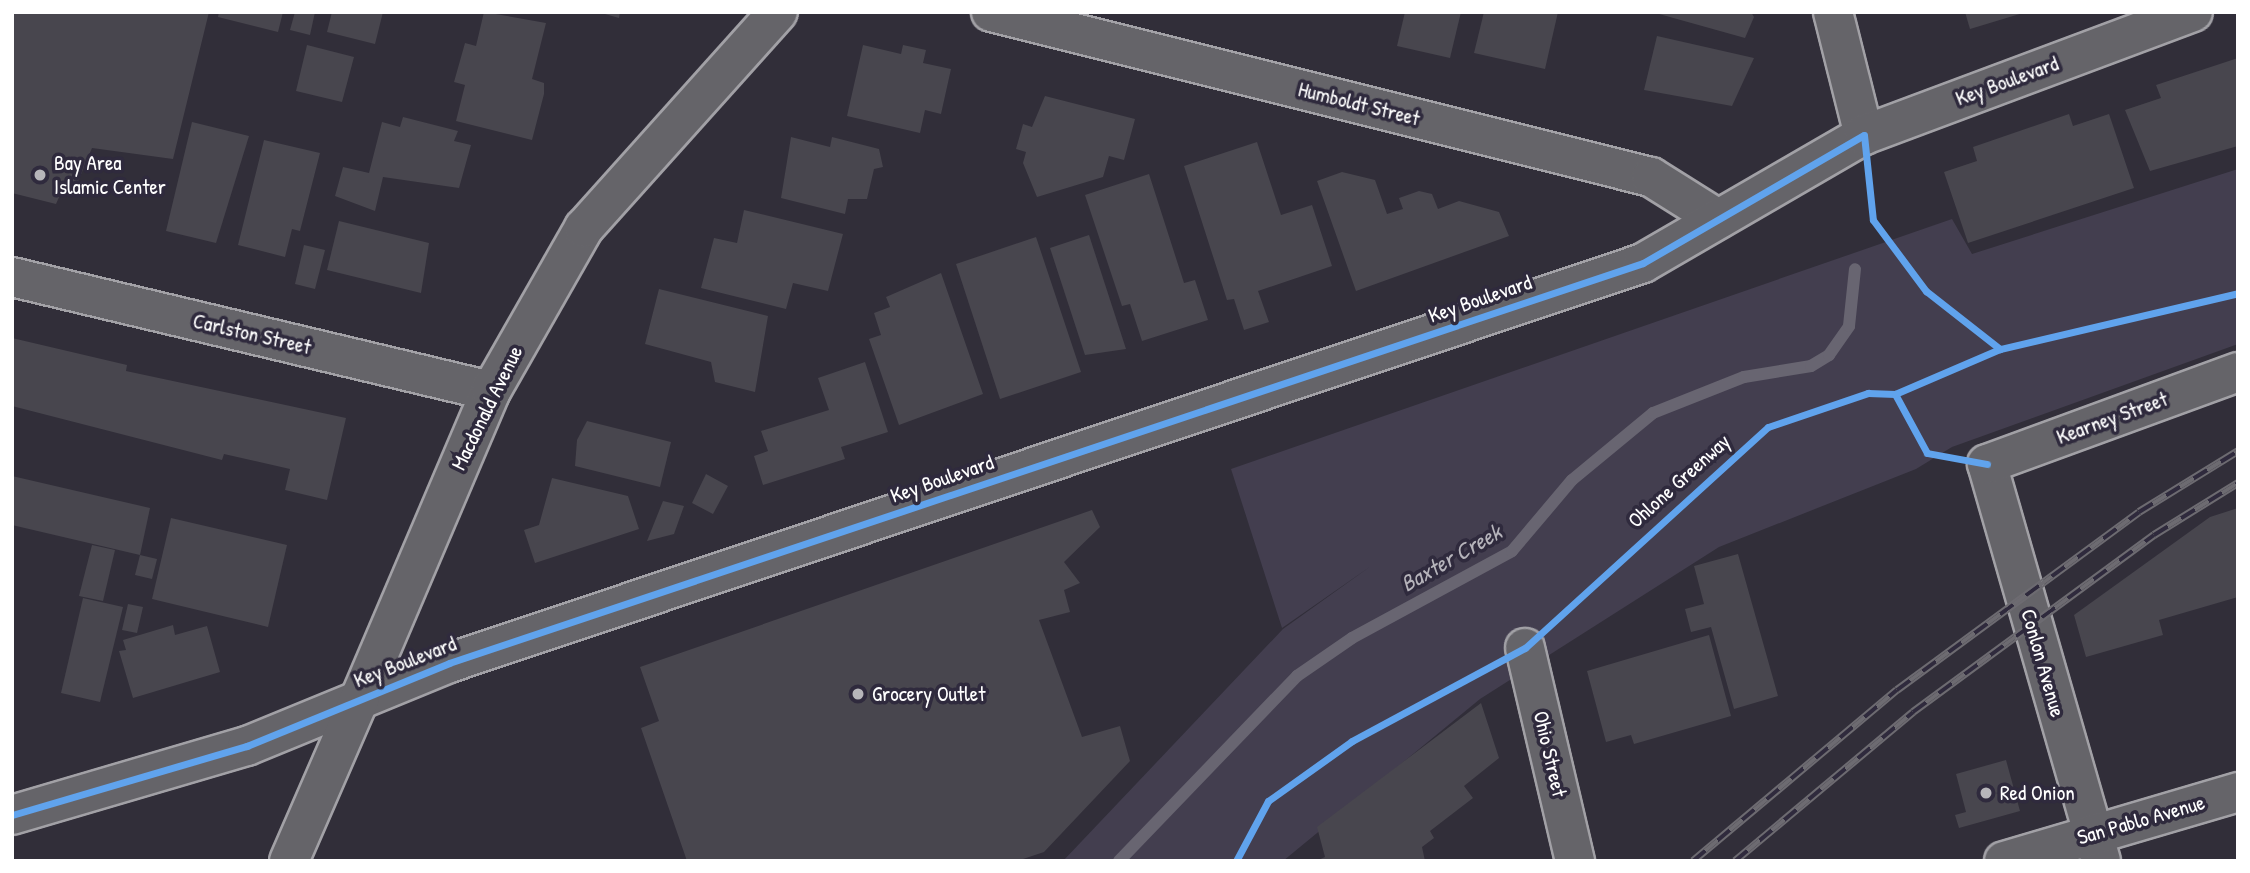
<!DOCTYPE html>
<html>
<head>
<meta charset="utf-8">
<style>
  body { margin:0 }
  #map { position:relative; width:2250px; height:873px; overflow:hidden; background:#312e39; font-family:"Patrick Hand",sans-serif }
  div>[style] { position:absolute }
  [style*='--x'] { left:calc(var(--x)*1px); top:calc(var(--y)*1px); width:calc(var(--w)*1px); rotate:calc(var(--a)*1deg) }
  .green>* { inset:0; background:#433e4f }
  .stream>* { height:12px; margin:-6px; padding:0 6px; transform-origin:6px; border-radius:6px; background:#686571 }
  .building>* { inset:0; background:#48464e }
  .roads { filter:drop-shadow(2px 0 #a2a1a6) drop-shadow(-2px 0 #a2a1a6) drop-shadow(0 2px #a2a1a6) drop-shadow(0 -2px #a2a1a6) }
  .street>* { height:38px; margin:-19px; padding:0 19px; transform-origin:19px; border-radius:19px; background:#656469 }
  .secondary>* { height:38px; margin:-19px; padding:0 19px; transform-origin:19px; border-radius:19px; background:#656469 }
  .primary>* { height:38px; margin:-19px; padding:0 19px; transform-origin:19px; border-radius:19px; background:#656469 }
  .rail>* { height:8px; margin-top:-4px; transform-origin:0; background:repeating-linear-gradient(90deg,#2f2a3d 0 16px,#6d6b71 0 32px); box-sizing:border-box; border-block:2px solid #6d6b71 }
  .cycleway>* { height:7px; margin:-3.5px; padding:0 3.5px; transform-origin:3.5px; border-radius:3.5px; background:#60a3ed }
  .dots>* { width:19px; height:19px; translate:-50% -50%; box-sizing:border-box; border:4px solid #2f2a3d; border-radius:50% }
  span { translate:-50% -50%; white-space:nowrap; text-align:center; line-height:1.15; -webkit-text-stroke:7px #2f2a3d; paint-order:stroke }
  .street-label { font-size:21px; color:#fff }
  .poi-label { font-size:21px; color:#fff }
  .left { translate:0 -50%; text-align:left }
  .water-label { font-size:23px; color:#b6b4bb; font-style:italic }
  .frame { position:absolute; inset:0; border:14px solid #fff; pointer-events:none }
</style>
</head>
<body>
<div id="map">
  <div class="green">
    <div style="clip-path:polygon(2238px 169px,2238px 344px,1952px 447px,1916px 469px,1719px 547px,1480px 699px,1283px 861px,1063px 861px,1283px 629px,1371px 566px,1282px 628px,1231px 469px,1952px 219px,1972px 254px)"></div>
  </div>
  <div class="stream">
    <div style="--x:1119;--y:861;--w:257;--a:-46.1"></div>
    <div style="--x:1297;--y:676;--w:67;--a:-34.6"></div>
    <div style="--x:1352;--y:638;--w:182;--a:-28.5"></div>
    <div style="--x:1512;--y:551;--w:93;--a:-49.8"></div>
    <div style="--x:1572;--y:480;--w:105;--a:-39.6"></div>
    <div style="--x:1653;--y:413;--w:98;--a:-21.6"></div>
    <div style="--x:1744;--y:377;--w:68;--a:-9.3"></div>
    <div style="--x:1811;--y:366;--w:21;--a:-31"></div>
    <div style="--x:1829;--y:355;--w:35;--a:-55"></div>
    <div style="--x:1849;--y:326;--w:57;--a:-84"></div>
  </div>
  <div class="building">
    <div style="clip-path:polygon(12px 12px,209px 12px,173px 159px,92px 148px,77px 184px,63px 188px,56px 204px,12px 193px)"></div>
    <div style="clip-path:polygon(219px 12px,283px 12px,278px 32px,218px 17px)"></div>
    <div style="clip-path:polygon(295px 12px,315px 12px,310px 35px,290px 30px)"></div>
    <div style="clip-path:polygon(332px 12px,383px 12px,375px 44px,327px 32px)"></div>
    <div style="clip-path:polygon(484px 12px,546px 23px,532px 79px,544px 83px,544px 94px,532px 140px,456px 121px,465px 85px,454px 82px,465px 43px,476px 46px)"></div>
    <div style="clip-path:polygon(598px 12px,620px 12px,619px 18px)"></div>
    <div style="clip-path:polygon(1405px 12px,1461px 12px,1450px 58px,1397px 46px)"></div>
    <div style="clip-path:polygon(1484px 12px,1558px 12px,1545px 69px,1474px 53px)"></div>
    <div style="clip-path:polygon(1652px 12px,1751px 12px,1754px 17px,1745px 38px)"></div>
    <div style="clip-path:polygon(1965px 12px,2023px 12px,2023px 13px,1970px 29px)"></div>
    <div style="clip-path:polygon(1657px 36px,1754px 58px,1732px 106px,1644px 90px)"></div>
    <div style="clip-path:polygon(307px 45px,354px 57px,342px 102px,296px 91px)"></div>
    <div style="clip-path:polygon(863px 45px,901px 54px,903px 45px,926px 50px,923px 63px,951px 69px,941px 114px,925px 110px,920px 133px,847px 116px)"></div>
    <div style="clip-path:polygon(2238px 58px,2238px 146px,2150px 171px,2125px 110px,2161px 98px,2156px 85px)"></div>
    <div style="clip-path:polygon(1045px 96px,1135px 119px,1124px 160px,1109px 156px,1103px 177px,1037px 197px,1023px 163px,1026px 152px,1016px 149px,1023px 124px,1032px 127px)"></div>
    <div style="clip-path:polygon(2069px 114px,2073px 126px,2109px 114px,2134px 188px,1968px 243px,1944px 172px,1977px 161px,1973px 147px)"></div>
    <div style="clip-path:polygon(403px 117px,458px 131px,454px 141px,471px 145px,459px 188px,383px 177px,375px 211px,335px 196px,343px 167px,369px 173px,382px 122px,400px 127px)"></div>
    <div style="clip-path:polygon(192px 122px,249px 136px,216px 243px,166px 231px)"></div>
    <div style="clip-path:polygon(791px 137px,830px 147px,832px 137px,879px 149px,883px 167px,874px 169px,867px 199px,848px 199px,845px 214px,781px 198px)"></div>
    <div style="clip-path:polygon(264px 140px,320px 153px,300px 231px,292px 229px,285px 257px,238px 245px)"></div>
    <div style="clip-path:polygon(1257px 142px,1281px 215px,1312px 205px,1332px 266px,1258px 291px,1269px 322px,1244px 330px,1234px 299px,1227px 300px,1184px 166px)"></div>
    <div style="clip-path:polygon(1342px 172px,1375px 180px,1387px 214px,1403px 209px,1399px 198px,1419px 191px,1432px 194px,1438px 209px,1459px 201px,1499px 212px,1509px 236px,1356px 291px,1317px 181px)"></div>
    <div style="clip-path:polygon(1149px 174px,1184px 283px,1195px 280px,1208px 320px,1142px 341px,1130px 304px,1122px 306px,1085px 195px)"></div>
    <div style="clip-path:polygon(744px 210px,843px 234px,828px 291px,793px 283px,786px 309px,701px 288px,714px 238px,737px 243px)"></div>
    <div style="clip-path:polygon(339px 221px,429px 243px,421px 293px,327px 270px)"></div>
    <div style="clip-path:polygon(1089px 235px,1126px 349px,1085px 355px,1050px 248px)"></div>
    <div style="clip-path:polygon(1036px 237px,1081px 372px,1000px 399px,956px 264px)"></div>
    <div style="clip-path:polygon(304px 245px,325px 250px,315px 289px,295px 284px)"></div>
    <div style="clip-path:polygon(941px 273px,983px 394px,899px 425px,869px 339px,881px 335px,874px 313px,890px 307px,886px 297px)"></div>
    <div style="clip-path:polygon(659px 289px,768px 316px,755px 392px,715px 382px,711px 362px,645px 344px)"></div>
    <div style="clip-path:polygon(12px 338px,127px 365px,126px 371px,346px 418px,327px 500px,285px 490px,290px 469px,224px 454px,222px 460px,12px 406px)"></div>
    <div style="clip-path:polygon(865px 362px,888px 432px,841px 447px,845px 459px,763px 485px,754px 456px,768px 451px,761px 431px,829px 410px,818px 378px)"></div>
    <div style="clip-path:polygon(587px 421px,671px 442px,660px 487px,575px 466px,577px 440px)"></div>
    <div style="clip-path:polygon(706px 474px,728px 486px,713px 514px,692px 503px)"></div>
    <div style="clip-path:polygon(12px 476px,150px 508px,140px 555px,12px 525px)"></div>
    <div style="clip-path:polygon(552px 478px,628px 496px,639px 529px,535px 563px,524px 530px,539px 525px)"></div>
    <div style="clip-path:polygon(663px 501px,684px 506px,674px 534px,647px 541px)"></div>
    <div style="clip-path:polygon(2238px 508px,2238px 597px,2159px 620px,2163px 635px,2086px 657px,2074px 615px,2210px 517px)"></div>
    <div style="clip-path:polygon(1092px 510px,1100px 527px,1064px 562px,1080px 583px,1064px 590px,1070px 612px,1039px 620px,1082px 737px,1120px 726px,1130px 761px,1044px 852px,1017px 861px,687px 861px,641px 728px,659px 721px,640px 667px)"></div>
    <div style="clip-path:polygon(171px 518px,287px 545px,268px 627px,152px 599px)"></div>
    <div style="clip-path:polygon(92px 545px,115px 550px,103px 601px,79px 596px)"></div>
    <div style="clip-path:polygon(1738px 554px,1778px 696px,1734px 709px,1711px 627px,1691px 632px,1685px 609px,1704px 604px,1694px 566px)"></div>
    <div style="clip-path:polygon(140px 555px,157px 559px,152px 579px,135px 575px)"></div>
    <div style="clip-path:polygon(83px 598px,123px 607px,100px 702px,61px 693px)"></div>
    <div style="clip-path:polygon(128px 604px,143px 607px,137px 633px,122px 630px)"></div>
    <div style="clip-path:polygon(173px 625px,175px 635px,207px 626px,220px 672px,133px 698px,119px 651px,126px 650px,123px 640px)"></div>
    <div style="clip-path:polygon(1709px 635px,1731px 716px,1634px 744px,1631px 735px,1606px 742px,1587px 671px)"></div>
    <div style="clip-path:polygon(1481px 703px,1499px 758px,1464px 786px,1473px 798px,1430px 831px,1434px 838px,1422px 847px,1425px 861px,1316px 861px,1325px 857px,1317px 827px)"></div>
    <div style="clip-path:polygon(2006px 760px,2020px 811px,1959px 828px,1955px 815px,1966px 812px,1956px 774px)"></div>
  </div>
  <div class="roads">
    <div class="street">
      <div style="--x:991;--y:12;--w:680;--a:14.04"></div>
      <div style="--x:1651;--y:177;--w:79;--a:32.1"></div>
      <div style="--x:1833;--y:12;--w:127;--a:75.9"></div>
      <div style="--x:12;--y:277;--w:492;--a:13.4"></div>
      <div style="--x:1525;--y:648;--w:219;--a:76.8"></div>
      <div style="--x:360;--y:698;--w:334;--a:-66.9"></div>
      <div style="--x:491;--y:391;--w:188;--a:-60.3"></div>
      <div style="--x:584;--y:228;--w:290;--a:-48.1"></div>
      <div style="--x:2101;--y:861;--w:413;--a:-106"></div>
      <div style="--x:1987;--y:464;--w:267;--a:-20.1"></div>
    </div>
    <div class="secondary">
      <div style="--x:12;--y:815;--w:245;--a:-16.4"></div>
      <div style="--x:247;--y:746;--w:218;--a:-22.3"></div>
      <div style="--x:449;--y:663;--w:1259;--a:-18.52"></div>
      <div style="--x:1643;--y:263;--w:255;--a:-30.1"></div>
      <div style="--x:1864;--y:135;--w:351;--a:-20.5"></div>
      <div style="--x:289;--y:861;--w:178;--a:-66.5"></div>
    </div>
    <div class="primary">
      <div style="--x:2004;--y:861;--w:244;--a:-16.4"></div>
    </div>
  </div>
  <div class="rail">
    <div style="--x:1693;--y:861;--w:266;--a:-40"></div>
    <div style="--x:1897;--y:690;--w:300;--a:-36.3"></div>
    <div style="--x:2139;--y:512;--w:116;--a:-31.6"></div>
    <div style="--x:1735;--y:861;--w:232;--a:-39.9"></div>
    <div style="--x:1913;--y:712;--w:299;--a:-36.3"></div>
    <div style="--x:2154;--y:535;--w:99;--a:-31.8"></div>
  </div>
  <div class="cycleway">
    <div style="--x:1895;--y:394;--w:67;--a:61.5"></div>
    <div style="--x:1927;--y:453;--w:61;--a:10.4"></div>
    <div style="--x:12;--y:815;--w:245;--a:-16.4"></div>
    <div style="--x:247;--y:746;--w:218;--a:-22.3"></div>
    <div style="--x:449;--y:663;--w:1259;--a:-18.52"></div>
    <div style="--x:1643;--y:263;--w:255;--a:-30.1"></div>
    <div style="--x:1864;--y:135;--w:85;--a:84"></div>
    <div style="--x:1873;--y:220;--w:89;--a:53.3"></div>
    <div style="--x:1926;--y:291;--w:94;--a:38.1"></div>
    <div style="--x:1236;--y:861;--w:68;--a:-61.9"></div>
    <div style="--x:1268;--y:801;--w:103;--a:-35.5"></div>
    <div style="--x:1352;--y:741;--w:196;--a:-28.3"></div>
    <div style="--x:1525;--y:648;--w:328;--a:-42.3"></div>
    <div style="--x:1768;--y:427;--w:106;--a:-18.8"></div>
    <div style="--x:1868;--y:393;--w:27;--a:2"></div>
    <div style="--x:1895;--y:394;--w:114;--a:-23.2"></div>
    <div style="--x:2000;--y:349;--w:244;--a:-13.2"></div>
  </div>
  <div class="dots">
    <div style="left:40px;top:175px;background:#b7b6ba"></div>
    <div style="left:858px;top:694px;background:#b7b6ba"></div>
    <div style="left:1986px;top:793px;background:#b7b6ba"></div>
  </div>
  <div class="street-label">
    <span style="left:2007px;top:81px;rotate:-20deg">Key Boulevard</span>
    <span style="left:1359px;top:104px;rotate:14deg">Humboldt Street</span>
    <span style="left:1480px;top:299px;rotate:-19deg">Key Boulevard</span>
    <span style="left:252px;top:334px;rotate:13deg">Carlston Street</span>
    <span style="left:487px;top:408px;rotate:-64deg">Macdonald Avenue</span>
    <span style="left:2112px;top:418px;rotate:-20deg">Kearney Street</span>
    <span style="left:942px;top:479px;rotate:-19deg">Key Boulevard</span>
    <span style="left:1679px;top:481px;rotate:-42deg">Ohlone Greenway</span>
    <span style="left:405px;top:662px;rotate:-21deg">Key Boulevard</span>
    <span style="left:2043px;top:663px;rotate:74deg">Conlon Avenue</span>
    <span style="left:1550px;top:754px;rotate:77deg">Ohio Street</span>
    <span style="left:2141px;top:820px;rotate:-16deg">San Pablo Avenue</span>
  </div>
  <div class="poi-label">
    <span class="left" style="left:54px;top:175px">Bay Area<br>Islamic Center</span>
    <span class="left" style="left:872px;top:694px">Grocery Outlet</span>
    <span class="left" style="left:2000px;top:793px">Red Onion</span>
  </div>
  <div class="water-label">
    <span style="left:1451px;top:558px;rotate:-30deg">Baxter Creek</span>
  </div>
  <div class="frame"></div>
</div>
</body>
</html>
